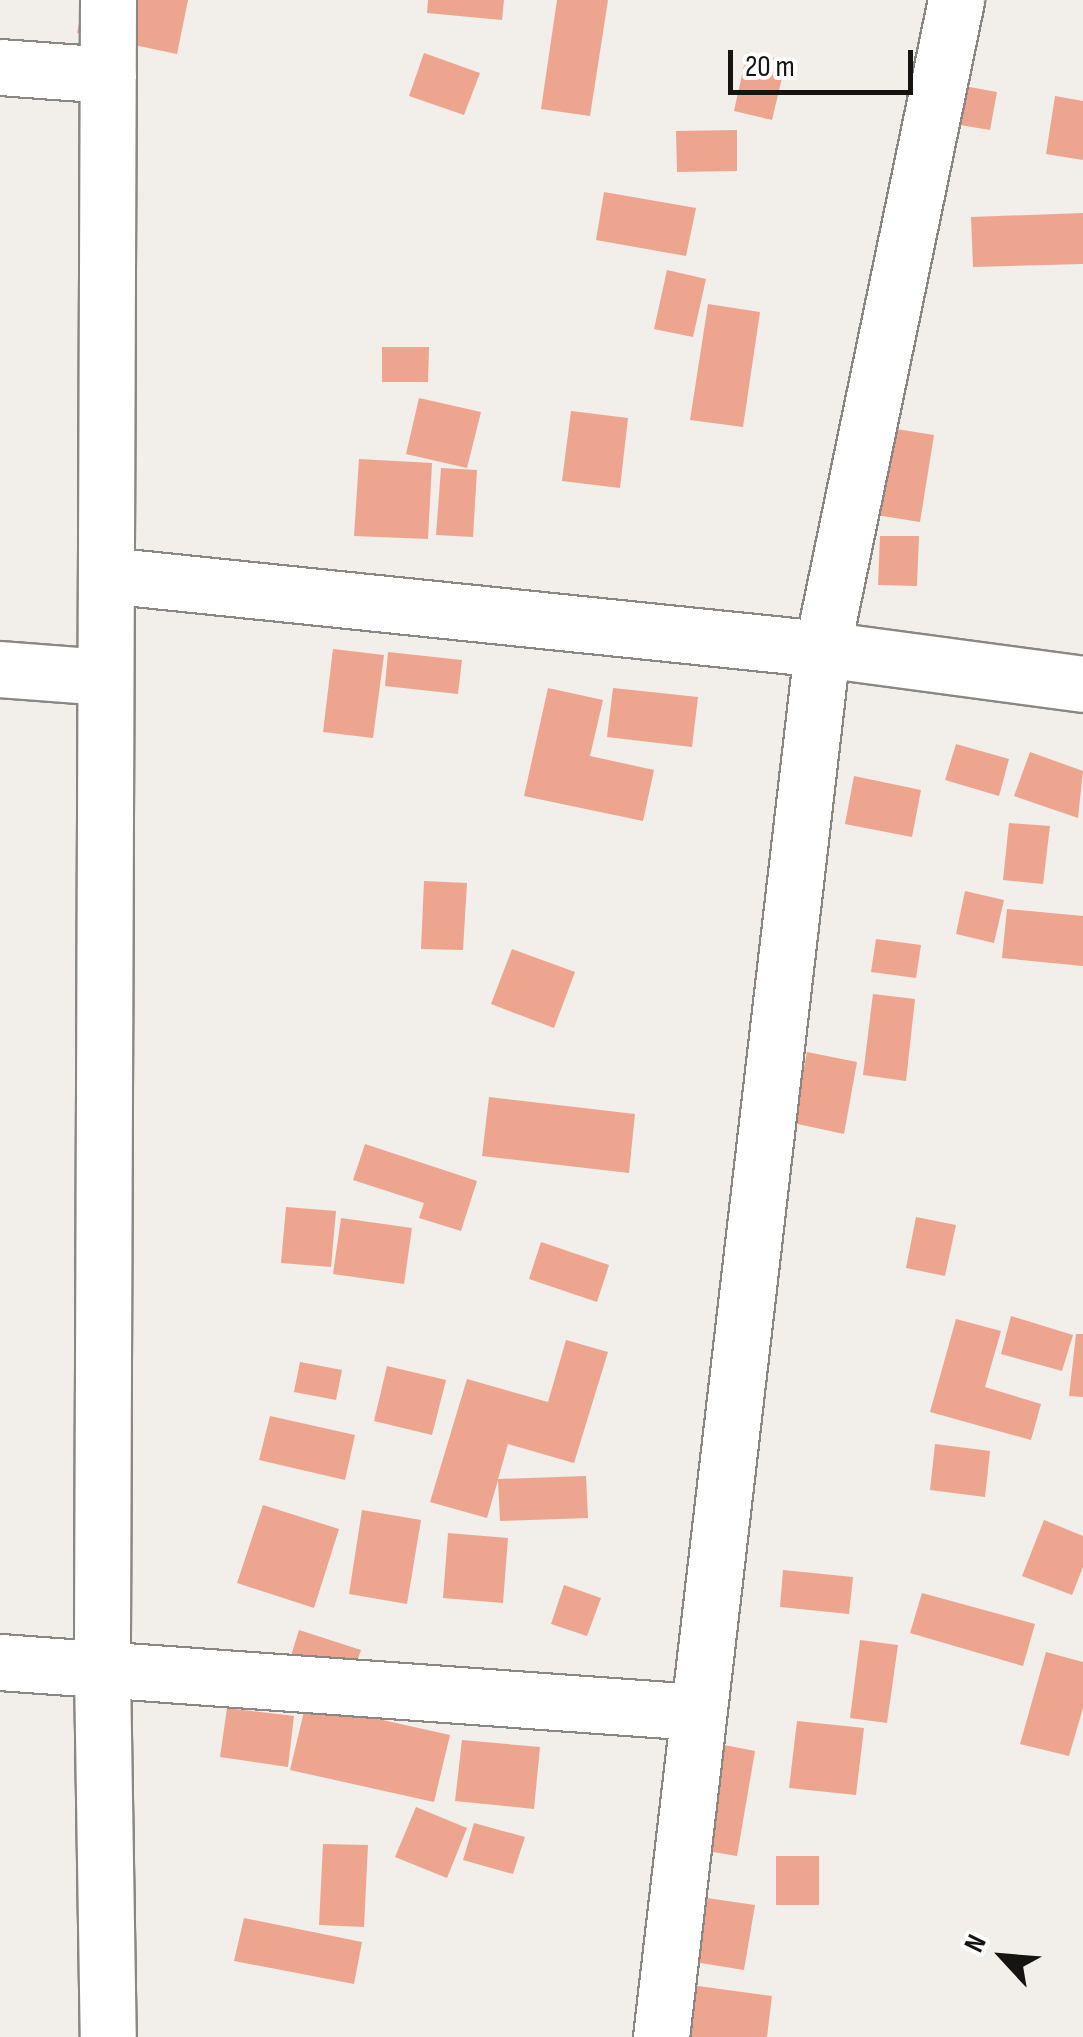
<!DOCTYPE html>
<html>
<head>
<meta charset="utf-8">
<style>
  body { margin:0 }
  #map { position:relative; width:1083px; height:2037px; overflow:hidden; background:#f2eee9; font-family:"Sofia Sans Condensed",sans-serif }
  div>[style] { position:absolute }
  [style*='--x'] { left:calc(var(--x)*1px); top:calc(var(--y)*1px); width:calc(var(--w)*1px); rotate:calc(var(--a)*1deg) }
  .building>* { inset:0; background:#eda590 }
  .roads { filter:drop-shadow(2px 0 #8b8783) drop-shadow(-2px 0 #8b8783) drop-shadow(0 2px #8b8783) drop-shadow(0 -2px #8b8783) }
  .minor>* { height:55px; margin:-27.5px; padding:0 27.5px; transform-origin:27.5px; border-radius:27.5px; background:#fff }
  span { translate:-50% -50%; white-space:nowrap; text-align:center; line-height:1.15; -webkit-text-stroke:9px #fff; paint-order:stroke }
  .north { position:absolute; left:953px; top:1907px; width:100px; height:100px; -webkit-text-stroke:8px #fff; paint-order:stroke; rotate:296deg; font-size:28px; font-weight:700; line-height:40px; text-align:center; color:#151413 }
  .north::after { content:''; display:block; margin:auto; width:35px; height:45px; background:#151413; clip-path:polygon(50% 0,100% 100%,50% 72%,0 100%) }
  .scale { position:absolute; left:728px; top:50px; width:185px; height:45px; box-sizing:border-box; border:5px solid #151413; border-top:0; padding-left:12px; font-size:30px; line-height:35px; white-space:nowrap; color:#151413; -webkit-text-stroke:8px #fff; paint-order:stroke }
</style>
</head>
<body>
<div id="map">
  <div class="building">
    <div style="clip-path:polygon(84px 0,188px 0,177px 54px,77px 33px)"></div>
    <div style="clip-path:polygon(428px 0,504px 0,502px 20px,427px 13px)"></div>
    <div style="clip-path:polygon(557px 0,608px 0,590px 116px,541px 109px)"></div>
    <div style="clip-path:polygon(747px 52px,786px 61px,772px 120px,734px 111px)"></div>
    <div style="clip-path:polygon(424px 53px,480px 73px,464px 115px,409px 96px)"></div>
    <div style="clip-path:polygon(942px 82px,997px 92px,990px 130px,936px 121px)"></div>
    <div style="clip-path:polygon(1055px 96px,1083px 101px,1083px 160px,1046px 154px)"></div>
    <div style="clip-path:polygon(737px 130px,737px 171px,677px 172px,676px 131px)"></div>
    <div style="clip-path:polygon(604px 192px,696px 208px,686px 256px,596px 240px)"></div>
    <div style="clip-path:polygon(1083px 213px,1083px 264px,973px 267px,971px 217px)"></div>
    <div style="clip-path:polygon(667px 270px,706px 279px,693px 337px,654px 329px)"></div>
    <div style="clip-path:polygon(708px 304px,760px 312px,743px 427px,690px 420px)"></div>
    <div style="clip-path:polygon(382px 347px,429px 347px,428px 382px,382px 382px)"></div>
    <div style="clip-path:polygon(419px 398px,481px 412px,467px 468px,406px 454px)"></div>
    <div style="clip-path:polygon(571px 411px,628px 418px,620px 488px,562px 481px)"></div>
    <div style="clip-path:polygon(884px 427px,934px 435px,920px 522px,870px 514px)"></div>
    <div style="clip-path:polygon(359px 459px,432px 463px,428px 539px,354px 536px)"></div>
    <div style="clip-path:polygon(441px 468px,477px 470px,473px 537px,436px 535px)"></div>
    <div style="clip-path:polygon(880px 536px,919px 536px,917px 586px,878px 585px)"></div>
    <div style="clip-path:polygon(333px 649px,384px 655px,373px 738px,323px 732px)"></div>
    <div style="clip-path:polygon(388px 652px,462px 660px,458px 694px,385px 686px)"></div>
    <div style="clip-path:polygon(548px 688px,603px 700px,590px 756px,654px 770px,643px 821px,524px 796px)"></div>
    <div style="clip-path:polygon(613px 688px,698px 697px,692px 747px,607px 737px)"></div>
    <div style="clip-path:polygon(956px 744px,1009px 759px,999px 796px,945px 780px)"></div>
    <div style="clip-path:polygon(1030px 752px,1083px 771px,1078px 818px,1014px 796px)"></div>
    <div style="clip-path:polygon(854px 776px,921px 790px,912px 837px,845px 824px)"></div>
    <div style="clip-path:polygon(1009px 823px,1050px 826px,1043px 884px,1003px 880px)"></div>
    <div style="clip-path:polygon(424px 881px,467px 883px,463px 950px,421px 949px)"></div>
    <div style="clip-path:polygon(965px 891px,1004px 900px,994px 943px,956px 934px)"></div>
    <div style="clip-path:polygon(1007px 909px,1083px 916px,1083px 966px,1002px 958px)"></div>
    <div style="clip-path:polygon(876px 939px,921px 945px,916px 978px,871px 972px)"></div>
    <div style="clip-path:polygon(512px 949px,575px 972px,554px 1028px,491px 1004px)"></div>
    <div style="clip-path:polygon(873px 994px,915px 999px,906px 1081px,863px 1075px)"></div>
    <div style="clip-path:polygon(807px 1052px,857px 1062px,844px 1134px,793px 1123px)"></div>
    <div style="clip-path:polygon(489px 1097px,635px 1114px,629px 1173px,482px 1156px)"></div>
    <div style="clip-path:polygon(365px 1144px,477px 1181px,461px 1231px,419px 1218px,424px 1203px,353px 1180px)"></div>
    <div style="clip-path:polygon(286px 1207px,336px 1211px,331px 1267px,281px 1263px)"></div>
    <div style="clip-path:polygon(916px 1217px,956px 1225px,945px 1276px,906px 1268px)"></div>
    <div style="clip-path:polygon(341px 1218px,412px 1228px,404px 1284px,333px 1274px)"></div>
    <div style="clip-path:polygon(541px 1242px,609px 1265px,597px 1302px,529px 1279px)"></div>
    <div style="clip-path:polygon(1011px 1316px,1073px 1335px,1062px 1371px,1001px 1354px)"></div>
    <div style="clip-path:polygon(956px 1319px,1001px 1331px,985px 1387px,1041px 1404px,1031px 1440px,930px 1412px)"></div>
    <div style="clip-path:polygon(1076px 1334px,1083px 1334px,1083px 1397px,1069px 1396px)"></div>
    <div style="clip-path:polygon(566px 1340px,608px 1352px,574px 1463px,508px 1444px,498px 1479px,586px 1476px,588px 1518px,500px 1521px,498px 1480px,487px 1518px,430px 1502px,467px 1379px,548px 1402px)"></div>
    <div style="clip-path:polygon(300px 1362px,342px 1370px,336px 1400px,294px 1392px)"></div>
    <div style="clip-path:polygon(387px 1366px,446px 1380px,432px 1435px,374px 1421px)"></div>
    <div style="clip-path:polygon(270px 1416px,355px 1435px,345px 1480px,259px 1460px)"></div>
    <div style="clip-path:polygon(935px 1444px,990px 1451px,985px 1497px,930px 1490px)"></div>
    <div style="clip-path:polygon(263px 1505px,339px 1529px,314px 1608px,237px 1583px)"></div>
    <div style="clip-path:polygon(362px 1510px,421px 1520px,407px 1604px,349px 1594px)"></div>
    <div style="clip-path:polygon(1044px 1520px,1083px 1536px,1083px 1567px,1072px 1595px,1022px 1576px)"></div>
    <div style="clip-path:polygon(448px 1533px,508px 1538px,503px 1603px,443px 1598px)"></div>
    <div style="clip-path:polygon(783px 1570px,853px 1577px,849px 1614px,780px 1607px)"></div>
    <div style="clip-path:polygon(564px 1585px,601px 1598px,587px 1636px,551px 1624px)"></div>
    <div style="clip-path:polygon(922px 1593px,1035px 1624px,1023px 1666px,910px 1633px)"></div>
    <div style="clip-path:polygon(299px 1630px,361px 1650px,342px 1704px,282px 1685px)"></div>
    <div style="clip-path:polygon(860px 1640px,898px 1645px,887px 1723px,850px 1718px)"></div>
    <div style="clip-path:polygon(1046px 1652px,1083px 1662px,1083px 1708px,1069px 1756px,1020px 1744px)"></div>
    <div style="clip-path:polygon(306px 1703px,450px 1735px,434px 1802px,290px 1770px)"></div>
    <div style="clip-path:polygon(227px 1708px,294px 1716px,288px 1767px,220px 1757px)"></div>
    <div style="clip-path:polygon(797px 1721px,864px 1728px,856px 1795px,789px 1788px)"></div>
    <div style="clip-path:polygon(462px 1740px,540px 1747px,534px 1809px,455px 1801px)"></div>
    <div style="clip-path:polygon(719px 1744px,755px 1751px,737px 1856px,701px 1850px)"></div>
    <div style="clip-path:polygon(416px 1807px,467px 1828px,447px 1878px,395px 1857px)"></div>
    <div style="clip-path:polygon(474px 1823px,525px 1837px,513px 1874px,463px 1860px)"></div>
    <div style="clip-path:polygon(323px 1844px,368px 1845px,364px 1927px,319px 1925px)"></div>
    <div style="clip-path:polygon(776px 1856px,819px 1856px,819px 1905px,776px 1905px)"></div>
    <div style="clip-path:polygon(693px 1896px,755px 1905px,744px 1970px,682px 1960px)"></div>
    <div style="clip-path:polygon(244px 1918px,362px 1942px,354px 1984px,234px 1961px)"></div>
    <div style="clip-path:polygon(676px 1983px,772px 1996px,767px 2037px,668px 2037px)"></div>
  </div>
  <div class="roads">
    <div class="minor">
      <div style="--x:108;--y:0;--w:1670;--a:90.21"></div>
      <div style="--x:102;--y:1670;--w:367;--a:89.1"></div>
      <div style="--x:0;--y:67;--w:108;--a:4.2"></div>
      <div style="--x:106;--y:575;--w:720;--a:5.9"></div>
      <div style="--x:822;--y:649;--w:263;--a:7.6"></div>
      <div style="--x:0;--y:669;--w:105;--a:4.4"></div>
      <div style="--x:0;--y:1662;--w:698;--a:4.11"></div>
      <div style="--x:661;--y:2037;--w:1397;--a:-83.38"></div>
      <div style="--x:822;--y:649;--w:663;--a:-78.33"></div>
    </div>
  </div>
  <div class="north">N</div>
  <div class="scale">20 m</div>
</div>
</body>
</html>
